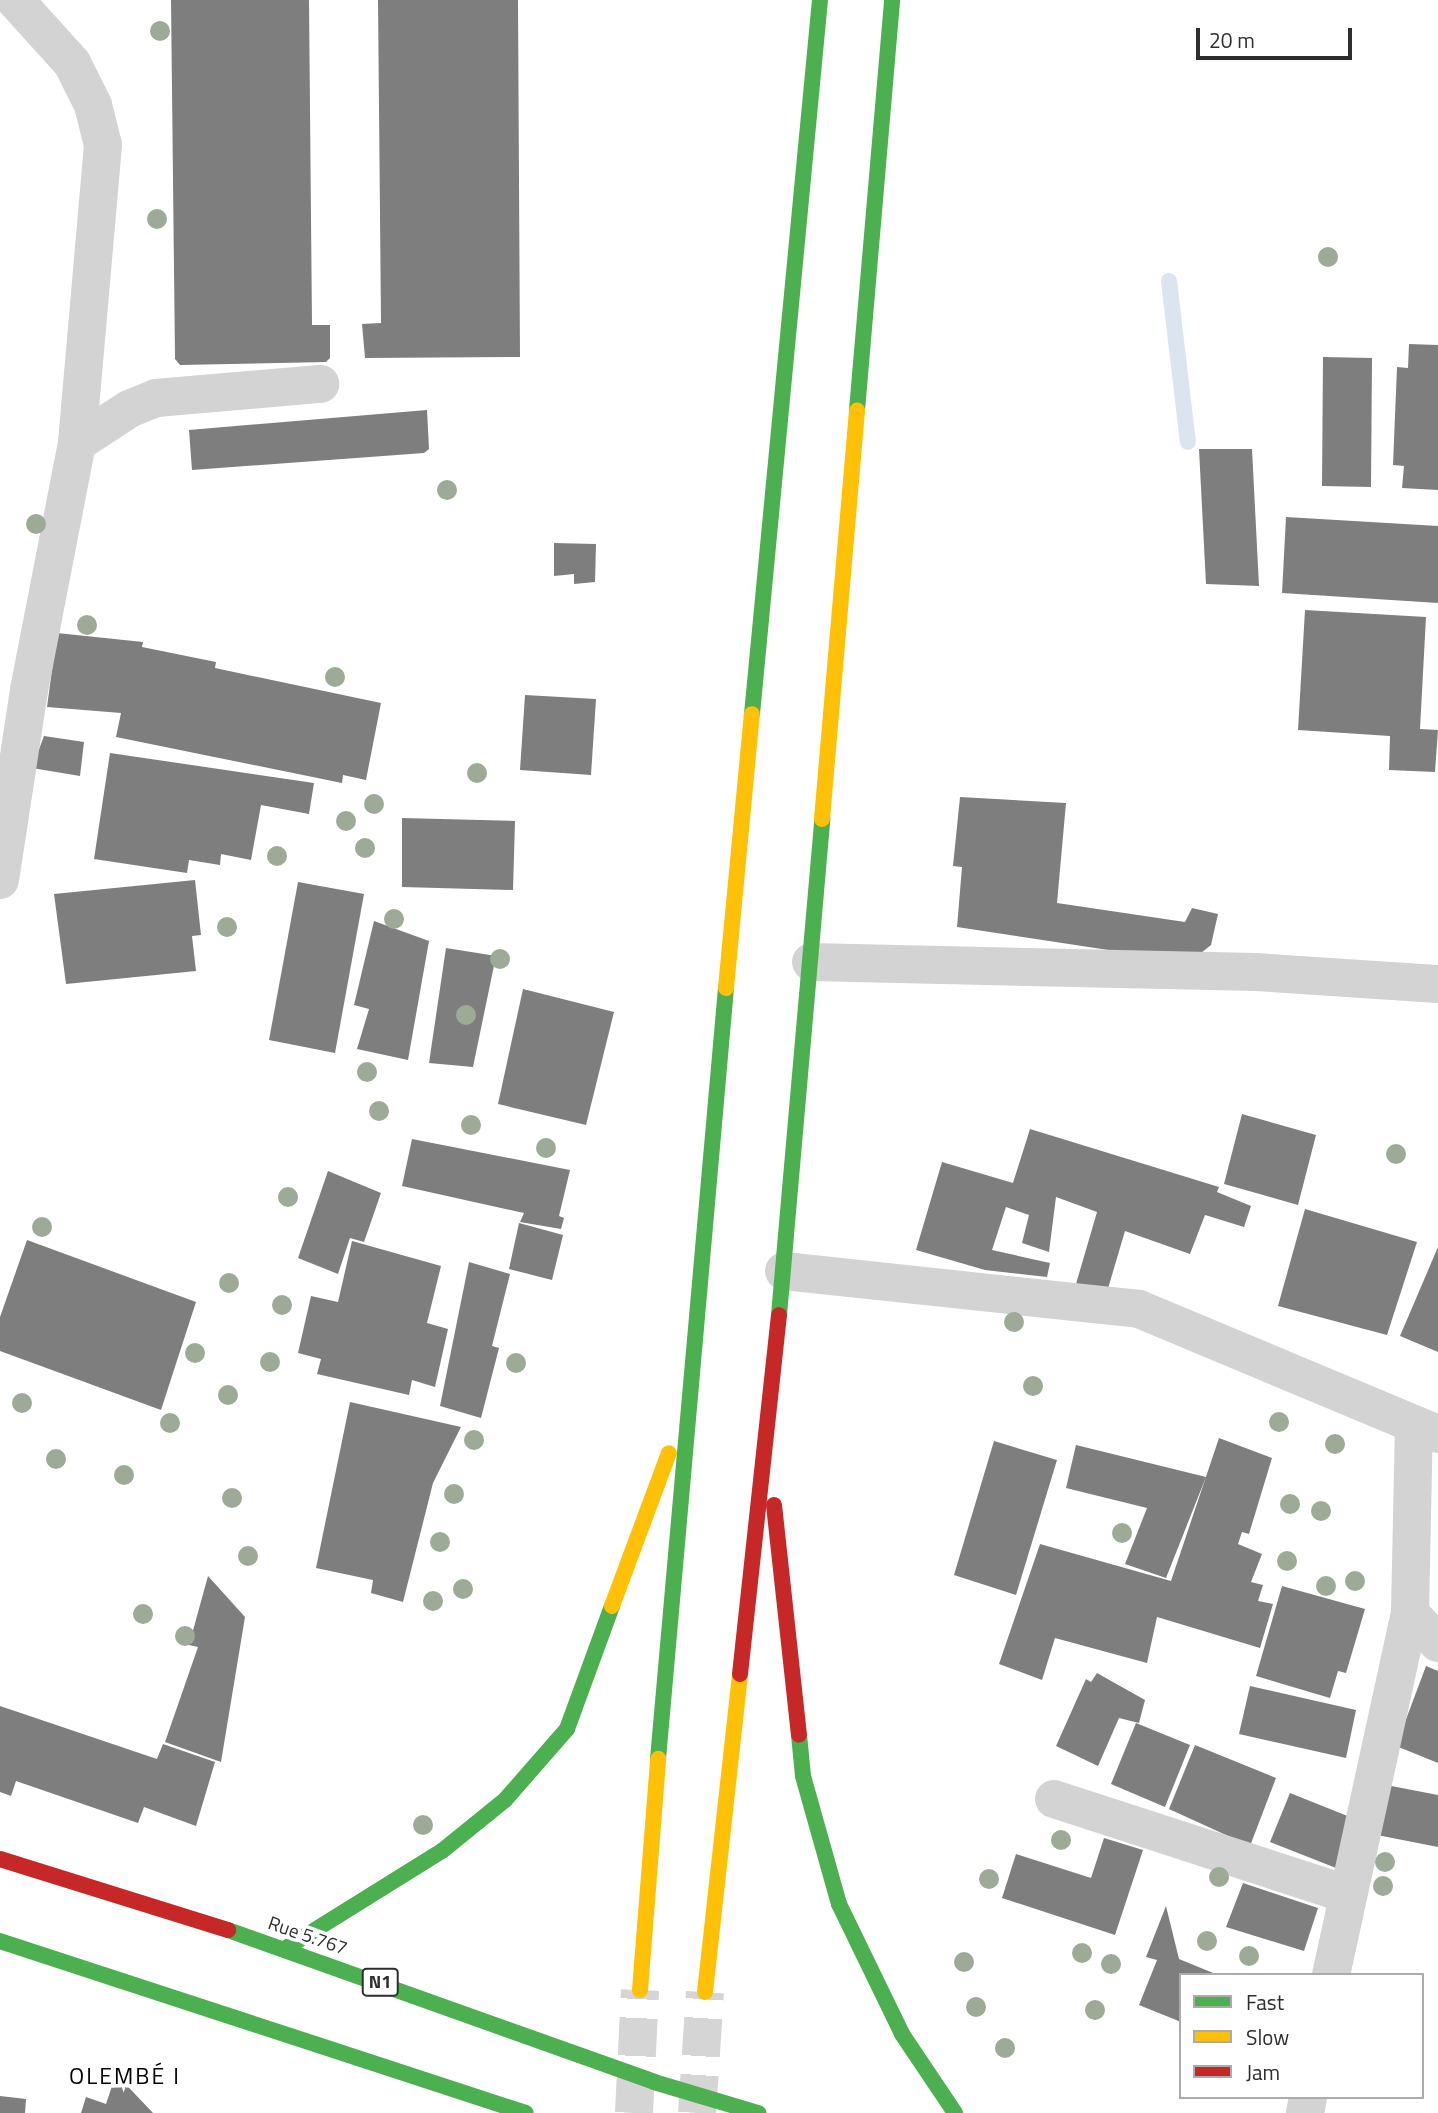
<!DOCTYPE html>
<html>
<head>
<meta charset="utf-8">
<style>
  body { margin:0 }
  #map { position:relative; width:1438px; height:2113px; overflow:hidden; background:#fff; font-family:"Titillium Web",sans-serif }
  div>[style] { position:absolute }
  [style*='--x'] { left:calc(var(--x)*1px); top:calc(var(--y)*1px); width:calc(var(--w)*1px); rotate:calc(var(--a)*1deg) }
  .stream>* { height:16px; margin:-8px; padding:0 8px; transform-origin:8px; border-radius:8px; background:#dbe4ef }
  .building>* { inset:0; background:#7e7e7e }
  .highway-tunnel>* { height:38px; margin-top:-19px; transform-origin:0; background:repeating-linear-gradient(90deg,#d5d5d5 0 38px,transparent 0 57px) }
  .street>* { height:38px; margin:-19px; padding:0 19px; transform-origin:19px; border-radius:19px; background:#d3d3d3 }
  .fast>* { height:16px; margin:-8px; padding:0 8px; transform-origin:8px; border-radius:8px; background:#4caf50 }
  .slow>* { height:16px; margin:-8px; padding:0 8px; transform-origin:8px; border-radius:8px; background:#ffc107 }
  .jam>* { height:16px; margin:-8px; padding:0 8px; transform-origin:8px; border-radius:8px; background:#c62828 }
  .trees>* { width:20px; height:20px; margin:-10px; border-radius:50%; background:#9dab96 }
  span { translate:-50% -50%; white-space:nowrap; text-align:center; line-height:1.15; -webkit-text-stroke:7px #fff; paint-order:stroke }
  .shield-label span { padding:2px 5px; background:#fff; border:2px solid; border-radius:5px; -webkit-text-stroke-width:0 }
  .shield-label { font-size:18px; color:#2e2e2e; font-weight:700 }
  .street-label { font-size:19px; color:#2e2e2e }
  .quarter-label { font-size:23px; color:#000; letter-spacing:2px }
  .legend { position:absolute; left:1179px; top:1973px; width:245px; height:126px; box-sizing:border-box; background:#fff; border:2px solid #ababab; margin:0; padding:9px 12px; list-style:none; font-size:21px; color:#2e2e2e }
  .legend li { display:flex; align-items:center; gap:14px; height:35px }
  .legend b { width:35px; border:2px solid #ababab }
  .scale { position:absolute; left:1196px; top:28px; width:156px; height:32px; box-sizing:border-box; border:4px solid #2e2e2e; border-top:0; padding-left:9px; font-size:21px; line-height:24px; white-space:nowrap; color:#2e2e2e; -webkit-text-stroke:5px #fff; paint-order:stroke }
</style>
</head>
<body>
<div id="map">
  <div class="stream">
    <div style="--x:1169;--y:281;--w:162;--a:83.3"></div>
  </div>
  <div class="building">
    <div style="clip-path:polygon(171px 0,309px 0,312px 325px,330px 325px,330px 358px,326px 362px,180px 365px,175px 359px)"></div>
    <div style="clip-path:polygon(378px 0,518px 0,520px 357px,365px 358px,362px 324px,381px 323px)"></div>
    <div style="clip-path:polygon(1409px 344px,1438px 345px,1438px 490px,1402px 488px,1404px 466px,1393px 465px,1397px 367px,1408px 368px)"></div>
    <div style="clip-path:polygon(1323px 357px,1372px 358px,1371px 487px,1322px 486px)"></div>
    <div style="clip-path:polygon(427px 410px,429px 449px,424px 453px,192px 470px,189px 430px)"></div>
    <div style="clip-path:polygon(1199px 449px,1252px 449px,1259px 586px,1206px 584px)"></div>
    <div style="clip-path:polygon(1286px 517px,1438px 526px,1438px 603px,1282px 593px)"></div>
    <div style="clip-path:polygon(554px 543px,596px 544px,595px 582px,574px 584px,574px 574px,554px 576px)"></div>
    <div style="clip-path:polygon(1305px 610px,1426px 617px,1420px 729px,1438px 730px,1435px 772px,1389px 770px,1390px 736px,1298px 730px)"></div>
    <div style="clip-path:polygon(57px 633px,143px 642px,142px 647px,216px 662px,215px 668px,381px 703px,366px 780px,343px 775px,342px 783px,116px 737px,121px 713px,47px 707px)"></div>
    <div style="clip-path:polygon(525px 695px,596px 699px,591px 775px,520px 770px)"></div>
    <div style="clip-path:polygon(44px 736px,84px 742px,80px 776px,32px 768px)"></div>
    <div style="clip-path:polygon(110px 753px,314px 783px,309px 814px,261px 805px,251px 860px,221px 854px,220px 865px,189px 860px,187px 873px,94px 859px)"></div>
    <div style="clip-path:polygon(960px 797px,1066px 803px,1057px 903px,1185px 922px,1192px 908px,1218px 914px,1211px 945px,1196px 957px,1181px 961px,957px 927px,962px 867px,953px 866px)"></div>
    <div style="clip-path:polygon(402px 818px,515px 821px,513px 890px,402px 887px)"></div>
    <div style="clip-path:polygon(195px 880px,201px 935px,192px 936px,196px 971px,66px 984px,54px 894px)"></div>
    <div style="clip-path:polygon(298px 882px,364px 894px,335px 1053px,269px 1040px)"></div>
    <div style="clip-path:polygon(374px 921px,429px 941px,408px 1060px,357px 1049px,369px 1009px,354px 1005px)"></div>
    <div style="clip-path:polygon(446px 948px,496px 956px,473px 1067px,429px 1063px)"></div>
    <div style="clip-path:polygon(523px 989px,614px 1012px,586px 1125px,498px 1104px)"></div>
    <div style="clip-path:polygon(1242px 1114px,1316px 1135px,1298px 1205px,1224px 1184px)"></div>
    <div style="clip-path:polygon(1030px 1129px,1219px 1187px,1217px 1192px,1251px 1206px,1244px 1227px,1205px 1215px,1190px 1254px,1125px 1231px,1107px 1292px,1076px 1284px,1097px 1212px,1056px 1197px,1049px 1252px,1022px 1243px,1029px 1215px,1006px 1207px,992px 1250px,1050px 1263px,1047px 1277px,985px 1270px,916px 1250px,942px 1162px,1013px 1183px)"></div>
    <div style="clip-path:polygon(412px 1139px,570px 1170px,559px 1216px,564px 1218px,561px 1229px,520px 1222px,524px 1213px,402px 1186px)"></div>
    <div style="clip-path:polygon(328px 1171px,381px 1193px,364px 1242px,350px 1238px,338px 1274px,298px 1258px)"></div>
    <div style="clip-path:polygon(1305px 1209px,1417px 1242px,1387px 1335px,1278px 1306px)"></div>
    <div style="clip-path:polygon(519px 1223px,563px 1235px,552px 1280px,509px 1269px)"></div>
    <div style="clip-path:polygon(27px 1240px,196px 1302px,161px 1410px,0 1351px,0 1317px)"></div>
    <div style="clip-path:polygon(352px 1241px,441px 1266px,427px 1323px,448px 1329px,435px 1387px,412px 1380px,409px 1395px,317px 1374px,321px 1359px,298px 1353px,311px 1296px,338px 1302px)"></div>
    <div style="clip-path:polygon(1438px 1247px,1438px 1352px,1400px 1336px)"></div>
    <div style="clip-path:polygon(469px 1262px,510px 1274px,492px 1346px,499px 1348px,481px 1418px,440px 1406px)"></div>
    <div style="clip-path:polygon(350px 1402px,461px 1427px,433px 1483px,403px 1602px,371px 1593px,373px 1580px,316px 1568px)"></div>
    <div style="clip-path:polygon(1219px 1438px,1272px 1458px,1249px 1534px,1242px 1532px,1238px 1544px,1262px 1554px,1251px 1582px,1263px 1585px,1258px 1601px,1273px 1604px,1260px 1648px,1157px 1617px,1147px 1663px,1055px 1638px,1042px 1680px,999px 1664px,1040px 1544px,1171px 1581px)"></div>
    <div style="clip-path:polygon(994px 1441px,1057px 1460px,1016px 1595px,954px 1575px)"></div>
    <div style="clip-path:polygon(1076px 1445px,1206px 1477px,1166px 1578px,1125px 1564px,1147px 1508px,1066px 1488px)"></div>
    <div style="clip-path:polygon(208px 1576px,245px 1617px,221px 1762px,165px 1742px,198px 1647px,189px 1645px)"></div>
    <div style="clip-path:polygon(1282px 1586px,1365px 1609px,1346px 1673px,1338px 1671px,1330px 1698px,1256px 1676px)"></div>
    <div style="clip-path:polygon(1426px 1666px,1438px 1671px,1438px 1763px,1396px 1746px)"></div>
    <div style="clip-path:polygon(1097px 1673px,1145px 1700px,1139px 1723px,1119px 1718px,1098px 1766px,1056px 1746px,1086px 1679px,1091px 1682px)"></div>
    <div style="clip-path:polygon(1250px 1686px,1356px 1710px,1346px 1758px,1239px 1734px)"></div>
    <div style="clip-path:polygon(0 1706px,157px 1759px,163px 1744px,215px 1762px,196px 1826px,144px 1807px,138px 1823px,16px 1781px,11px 1796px,0 1792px)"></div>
    <div style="clip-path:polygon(1136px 1723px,1190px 1745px,1165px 1807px,1111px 1784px)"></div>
    <div style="clip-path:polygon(1195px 1745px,1276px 1778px,1250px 1846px,1169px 1809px)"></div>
    <div style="clip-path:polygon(1381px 1784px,1438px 1795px,1438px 1847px,1372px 1834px)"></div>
    <div style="clip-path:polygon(1290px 1793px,1355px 1819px,1336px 1868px,1270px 1842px)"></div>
    <div style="clip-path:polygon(1104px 1838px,1143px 1850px,1115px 1935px,1002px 1898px,1016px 1854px,1091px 1878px)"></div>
    <div style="clip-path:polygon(1243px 1883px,1318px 1908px,1304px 1951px,1226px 1927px)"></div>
    <div style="clip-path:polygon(1166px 1906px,1179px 1959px,1218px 1975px,1181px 1975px,1181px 2022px,1139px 2005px,1157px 1960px,1146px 1957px)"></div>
    <div style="clip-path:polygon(116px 2074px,153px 2113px,81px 2113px,86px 2097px,106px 2104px)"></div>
    <div style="clip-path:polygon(0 2096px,26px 2099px,25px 2113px,0 2113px)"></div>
  </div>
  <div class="highway-tunnel">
    <div style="--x:634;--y:2113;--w:123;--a:-87.2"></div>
    <div style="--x:697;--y:2113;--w:121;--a:-86.2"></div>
  </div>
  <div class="street">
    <div style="--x:15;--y:0;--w:85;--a:47.9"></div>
    <div style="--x:72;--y:63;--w:47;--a:63.4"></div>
    <div style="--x:93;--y:105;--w:41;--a:76"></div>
    <div style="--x:103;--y:145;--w:299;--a:95"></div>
    <div style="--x:0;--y:880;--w:192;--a:-81.3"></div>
    <div style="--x:29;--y:690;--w:252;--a:-79"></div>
    <div style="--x:77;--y:443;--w:62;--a:-33.2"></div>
    <div style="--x:129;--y:409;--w:29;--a:-22"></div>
    <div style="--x:156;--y:398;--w:165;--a:-4.9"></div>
    <div style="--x:811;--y:962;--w:445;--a:1.3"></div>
    <div style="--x:1256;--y:972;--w:182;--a:3.8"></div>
    <div style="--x:784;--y:1271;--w:357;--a:6.1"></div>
    <div style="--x:1139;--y:1309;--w:324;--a:22.7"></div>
    <div style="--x:1410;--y:1613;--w:41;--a:47"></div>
    <div style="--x:1054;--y:1799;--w:307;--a:18"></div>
    <div style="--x:1331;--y:1975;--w:371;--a:-77.7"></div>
    <div style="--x:1410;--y:1613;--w:186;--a:-88.8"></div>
    <div style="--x:1305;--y:2113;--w:16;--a:-79"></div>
  </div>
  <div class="fast">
    <div style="--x:857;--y:410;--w:411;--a:-85.1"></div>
    <div style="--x:752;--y:714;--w:717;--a:-84.56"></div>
    <div style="--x:779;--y:1315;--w:498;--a:-85"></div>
    <div style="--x:799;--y:1735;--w:41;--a:84.4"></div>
    <div style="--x:803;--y:1776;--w:133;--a:74.3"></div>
    <div style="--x:839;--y:1904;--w:144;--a:64.1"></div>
    <div style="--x:902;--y:2034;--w:95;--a:56.1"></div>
    <div style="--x:658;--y:1759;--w:774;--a:-84.96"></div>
    <div style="--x:228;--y:1930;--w:452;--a:19.6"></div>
    <div style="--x:654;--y:2082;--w:109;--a:16.6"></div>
    <div style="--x:0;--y:1941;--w:553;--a:18.11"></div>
    <div style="--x:286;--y:1948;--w:184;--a:-31.9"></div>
    <div style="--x:442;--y:1851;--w:81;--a:-39"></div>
    <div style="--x:505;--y:1800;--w:94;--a:-48.9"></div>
    <div style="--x:567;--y:1729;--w:131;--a:-69.9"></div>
  </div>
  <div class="slow">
    <div style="--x:822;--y:819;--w:410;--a:-85.1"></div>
    <div style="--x:726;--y:988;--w:275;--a:-84.6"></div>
    <div style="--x:612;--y:1606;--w:163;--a:-69.6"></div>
    <div style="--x:640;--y:1990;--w:232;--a:-85.5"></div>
    <div style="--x:705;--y:1992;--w:320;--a:-83.7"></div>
  </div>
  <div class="jam">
    <div style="--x:774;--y:1505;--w:231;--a:83.8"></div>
    <div style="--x:740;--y:1674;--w:361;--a:-83.8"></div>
    <div style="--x:0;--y:1859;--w:239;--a:17.3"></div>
  </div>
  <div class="trees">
    <div style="left:160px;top:31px"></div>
    <div style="left:157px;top:219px"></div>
    <div style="left:1328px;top:257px"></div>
    <div style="left:447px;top:490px"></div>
    <div style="left:36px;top:524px"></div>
    <div style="left:87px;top:625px"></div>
    <div style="left:335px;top:677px"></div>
    <div style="left:477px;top:773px"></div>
    <div style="left:374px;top:804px"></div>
    <div style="left:346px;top:821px"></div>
    <div style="left:365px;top:848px"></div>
    <div style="left:277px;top:856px"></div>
    <div style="left:394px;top:919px"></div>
    <div style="left:227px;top:927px"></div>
    <div style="left:500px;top:959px"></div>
    <div style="left:466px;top:1015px"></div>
    <div style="left:367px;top:1072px"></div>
    <div style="left:379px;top:1111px"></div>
    <div style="left:471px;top:1125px"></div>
    <div style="left:546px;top:1148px"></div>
    <div style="left:1396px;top:1154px"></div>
    <div style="left:288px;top:1197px"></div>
    <div style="left:42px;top:1227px"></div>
    <div style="left:229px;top:1283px"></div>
    <div style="left:282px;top:1305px"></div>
    <div style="left:1014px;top:1322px"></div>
    <div style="left:195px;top:1353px"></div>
    <div style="left:270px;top:1362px"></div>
    <div style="left:516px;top:1363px"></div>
    <div style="left:1033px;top:1386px"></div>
    <div style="left:228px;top:1395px"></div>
    <div style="left:22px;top:1403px"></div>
    <div style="left:1279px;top:1422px"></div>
    <div style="left:170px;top:1423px"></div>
    <div style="left:474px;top:1440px"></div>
    <div style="left:1335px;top:1444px"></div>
    <div style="left:56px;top:1459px"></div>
    <div style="left:124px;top:1475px"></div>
    <div style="left:454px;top:1494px"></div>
    <div style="left:232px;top:1498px"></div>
    <div style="left:1290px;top:1504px"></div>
    <div style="left:1321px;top:1511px"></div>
    <div style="left:1122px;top:1533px"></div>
    <div style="left:440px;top:1542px"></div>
    <div style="left:248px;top:1556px"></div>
    <div style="left:1287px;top:1561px"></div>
    <div style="left:1355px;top:1581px"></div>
    <div style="left:1326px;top:1586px"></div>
    <div style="left:463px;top:1589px"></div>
    <div style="left:433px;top:1601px"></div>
    <div style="left:143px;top:1614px"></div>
    <div style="left:185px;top:1636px"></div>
    <div style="left:423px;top:1825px"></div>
    <div style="left:1061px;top:1840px"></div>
    <div style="left:1385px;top:1862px"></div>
    <div style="left:1219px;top:1877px"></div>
    <div style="left:989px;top:1879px"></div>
    <div style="left:1383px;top:1886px"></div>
    <div style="left:1207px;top:1941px"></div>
    <div style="left:1082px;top:1953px"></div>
    <div style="left:1249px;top:1956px"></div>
    <div style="left:964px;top:1962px"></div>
    <div style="left:1111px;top:1964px"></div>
    <div style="left:976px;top:2007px"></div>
    <div style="left:1095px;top:2010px"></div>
    <div style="left:1005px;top:2048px"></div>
  </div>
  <div class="shield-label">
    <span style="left:380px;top:1982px">N1</span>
  </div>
  <div class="street-label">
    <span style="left:308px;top:1935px;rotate:19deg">Rue 5.767</span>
  </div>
  <div class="quarter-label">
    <span style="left:125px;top:2076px">OLEMBÉ I</span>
  </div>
  <ul class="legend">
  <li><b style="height:9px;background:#4caf50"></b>Fast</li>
  <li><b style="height:9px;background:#ffc107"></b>Slow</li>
  <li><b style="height:9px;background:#c62828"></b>Jam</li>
  </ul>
  <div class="scale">20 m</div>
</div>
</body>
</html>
